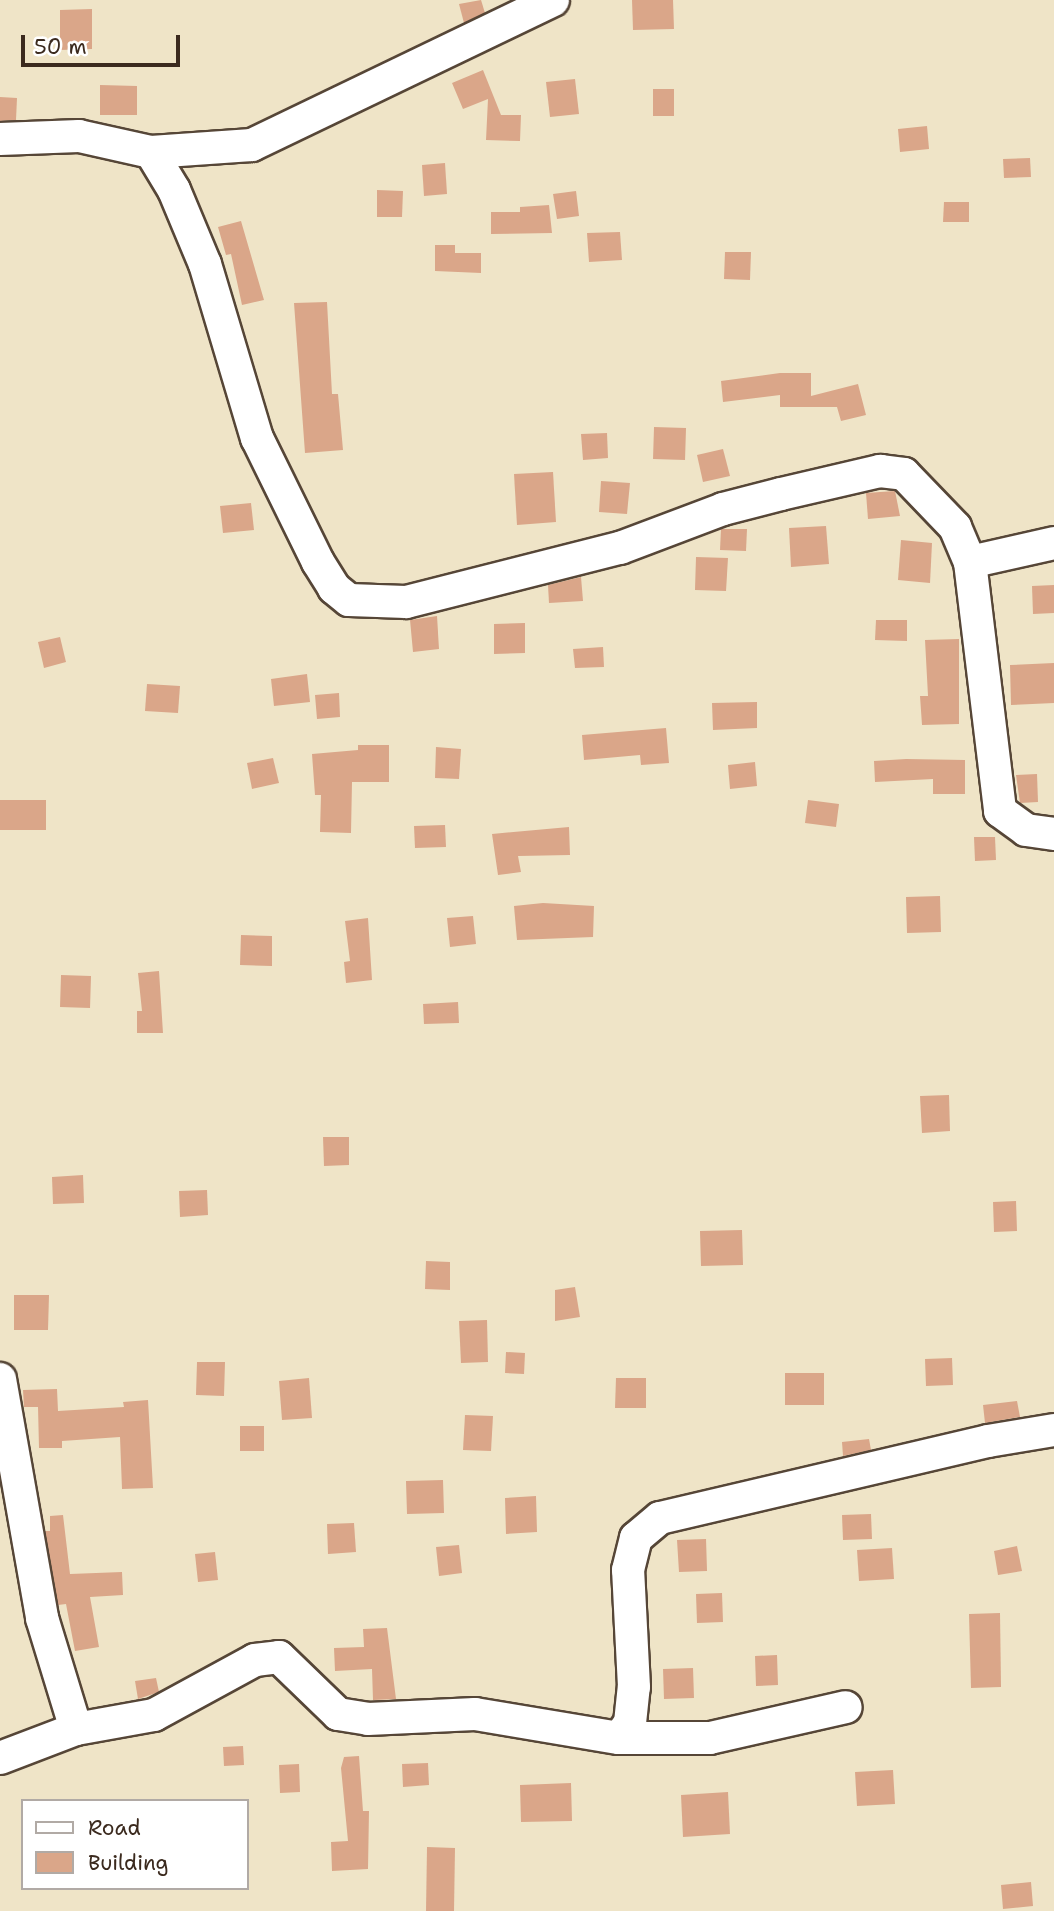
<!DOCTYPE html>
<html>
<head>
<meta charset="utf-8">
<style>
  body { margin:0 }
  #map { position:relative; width:1054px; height:1911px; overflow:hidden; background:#efe4c7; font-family:"Shantell Sans",sans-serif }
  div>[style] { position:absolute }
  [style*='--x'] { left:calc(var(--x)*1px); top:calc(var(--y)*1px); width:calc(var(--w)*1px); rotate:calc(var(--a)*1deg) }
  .building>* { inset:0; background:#daa689 }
  .roads { filter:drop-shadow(2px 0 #564637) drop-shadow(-2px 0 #564637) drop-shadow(0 2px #564637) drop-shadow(0 -2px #564637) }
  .minor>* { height:32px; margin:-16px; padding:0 16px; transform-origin:16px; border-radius:16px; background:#fff }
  span { translate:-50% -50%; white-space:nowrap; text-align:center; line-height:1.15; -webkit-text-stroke:6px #fff; paint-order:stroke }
  .legend { position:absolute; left:21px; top:1799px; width:228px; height:91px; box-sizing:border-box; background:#fff; border:2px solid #b1aaa5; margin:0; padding:9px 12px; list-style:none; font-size:21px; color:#3b2a1e }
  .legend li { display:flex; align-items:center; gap:14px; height:35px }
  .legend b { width:35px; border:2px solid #b1aaa5 }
  .scale { position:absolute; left:21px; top:35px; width:159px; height:32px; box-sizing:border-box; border:4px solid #3b2a1e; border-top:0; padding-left:9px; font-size:21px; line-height:24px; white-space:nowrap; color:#3b2a1e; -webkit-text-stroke:5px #fff; paint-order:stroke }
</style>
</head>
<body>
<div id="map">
  <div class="building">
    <div style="clip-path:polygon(481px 0,485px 13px,464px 23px,459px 4px)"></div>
    <div style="clip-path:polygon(632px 0,673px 0,674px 29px,633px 30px)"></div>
    <div style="clip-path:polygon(92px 9px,92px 49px,60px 50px,60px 10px)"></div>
    <div style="clip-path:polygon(483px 70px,501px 115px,521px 115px,520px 141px,486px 140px,488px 99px,463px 109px,452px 83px)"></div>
    <div style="clip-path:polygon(575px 79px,579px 114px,550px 117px,546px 82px)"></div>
    <div style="clip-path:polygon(100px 85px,137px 86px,137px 115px,100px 115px)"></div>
    <div style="clip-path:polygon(653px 89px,674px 89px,674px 116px,653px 116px)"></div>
    <div style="clip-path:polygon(0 97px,17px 98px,16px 120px,0 121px)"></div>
    <div style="clip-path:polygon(927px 126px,929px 149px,900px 152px,898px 129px)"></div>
    <div style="clip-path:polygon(1030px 158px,1031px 177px,1004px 178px,1003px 159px)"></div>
    <div style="clip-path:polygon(445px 163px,447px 194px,424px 196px,422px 165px)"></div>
    <div style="clip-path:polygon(377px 190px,403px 191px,402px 217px,377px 217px)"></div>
    <div style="clip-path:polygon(576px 191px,579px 216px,557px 219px,553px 194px)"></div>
    <div style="clip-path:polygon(944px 202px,969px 202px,969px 222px,943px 222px)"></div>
    <div style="clip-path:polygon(549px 205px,552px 233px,491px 234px,491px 212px,520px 212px,520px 207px)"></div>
    <div style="clip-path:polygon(241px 221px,264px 300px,242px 305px,231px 254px,226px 255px,218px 227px)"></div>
    <div style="clip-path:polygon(620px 232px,622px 260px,589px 262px,587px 233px)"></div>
    <div style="clip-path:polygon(435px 245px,455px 245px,455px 253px,481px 253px,481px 273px,435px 271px)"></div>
    <div style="clip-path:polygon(725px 252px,751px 252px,750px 280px,724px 279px)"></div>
    <div style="clip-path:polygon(327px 302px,332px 394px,338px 394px,343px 450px,305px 453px,294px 303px)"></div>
    <div style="clip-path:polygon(780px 373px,811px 373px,811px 396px,858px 384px,866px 415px,841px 421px,837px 407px,780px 407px,780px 395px,723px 402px,721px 381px)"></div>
    <div style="clip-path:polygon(654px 427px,686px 428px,685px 460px,653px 459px)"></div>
    <div style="clip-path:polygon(607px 433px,608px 458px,583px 460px,581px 434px)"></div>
    <div style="clip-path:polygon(723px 449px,730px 476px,703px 482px,697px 455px)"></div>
    <div style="clip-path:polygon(553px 472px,556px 522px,517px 525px,514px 474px)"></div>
    <div style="clip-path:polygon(601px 481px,630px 483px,627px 514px,599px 512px)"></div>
    <div style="clip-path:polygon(895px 491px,900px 516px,868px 519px,866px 493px)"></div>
    <div style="clip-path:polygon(251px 503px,254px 530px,223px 533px,220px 506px)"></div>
    <div style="clip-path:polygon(826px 526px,829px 564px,791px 567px,789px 528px)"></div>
    <div style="clip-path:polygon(721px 529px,747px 529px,746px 551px,720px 550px)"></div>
    <div style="clip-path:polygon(901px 540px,932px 543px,930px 583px,898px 580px)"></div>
    <div style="clip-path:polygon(696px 557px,728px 558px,726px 591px,695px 590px)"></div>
    <div style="clip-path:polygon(581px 577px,583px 601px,549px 603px,548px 585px)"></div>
    <div style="clip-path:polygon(1054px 585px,1054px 613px,1033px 614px,1032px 586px)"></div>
    <div style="clip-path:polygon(437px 616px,439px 649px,413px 652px,410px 620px)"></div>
    <div style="clip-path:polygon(876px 620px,907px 620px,907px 641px,875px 640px)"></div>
    <div style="clip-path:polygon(525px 623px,525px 653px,494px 654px,494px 624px)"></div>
    <div style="clip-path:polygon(60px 637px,66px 662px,44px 668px,38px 642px)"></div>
    <div style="clip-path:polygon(959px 639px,959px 724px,922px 725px,920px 696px,928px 696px,925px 640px)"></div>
    <div style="clip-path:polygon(603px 647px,604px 667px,575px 668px,573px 649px)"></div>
    <div style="clip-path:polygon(1054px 663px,1054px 703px,1011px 705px,1010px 665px)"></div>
    <div style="clip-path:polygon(307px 674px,310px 702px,274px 706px,271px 679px)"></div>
    <div style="clip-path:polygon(147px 684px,180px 686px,178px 713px,145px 711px)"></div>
    <div style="clip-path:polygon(339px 693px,340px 717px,317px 719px,315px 695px)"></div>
    <div style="clip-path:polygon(757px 702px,757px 728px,713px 730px,712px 703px)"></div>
    <div style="clip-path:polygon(666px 728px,669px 763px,641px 765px,640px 755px,584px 760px,582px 735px)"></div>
    <div style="clip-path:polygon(358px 745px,389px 745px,389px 782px,352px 782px,351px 833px,320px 832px,321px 795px,315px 795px,312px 754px,358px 750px)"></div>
    <div style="clip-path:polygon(436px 747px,461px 749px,459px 779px,435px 778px)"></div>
    <div style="clip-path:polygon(273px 758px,279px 783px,252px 789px,247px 763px)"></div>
    <div style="clip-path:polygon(906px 759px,965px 760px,965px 794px,933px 794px,933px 779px,875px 782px,874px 761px)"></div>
    <div style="clip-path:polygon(755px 762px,757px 786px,730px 789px,728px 765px)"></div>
    <div style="clip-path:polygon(1037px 774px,1038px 802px,1020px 803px,1016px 775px)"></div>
    <div style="clip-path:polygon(0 800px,46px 800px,46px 830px,0 830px)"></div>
    <div style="clip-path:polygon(808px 800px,839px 804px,836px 827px,805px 823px)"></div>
    <div style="clip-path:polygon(445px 825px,446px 847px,415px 848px,414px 826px)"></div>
    <div style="clip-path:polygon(569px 827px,570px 855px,518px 856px,521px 872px,498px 875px,492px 834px)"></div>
    <div style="clip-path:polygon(974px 837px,995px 837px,996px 860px,975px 861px)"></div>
    <div style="clip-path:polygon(940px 896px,941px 932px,907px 933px,906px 897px)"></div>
    <div style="clip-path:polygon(543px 903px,594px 906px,593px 937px,517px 940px,514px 906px)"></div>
    <div style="clip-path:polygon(473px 916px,476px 944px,450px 947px,447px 918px)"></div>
    <div style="clip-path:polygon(368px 918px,372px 980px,346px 983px,344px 962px,350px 961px,345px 921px)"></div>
    <div style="clip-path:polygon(241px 935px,272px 936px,272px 966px,240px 965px)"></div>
    <div style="clip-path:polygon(159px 971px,163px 1033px,137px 1033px,137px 1011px,142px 1011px,138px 973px)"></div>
    <div style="clip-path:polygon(61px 975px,91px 976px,90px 1008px,60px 1007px)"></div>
    <div style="clip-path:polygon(458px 1002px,459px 1023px,424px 1024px,423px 1004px)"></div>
    <div style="clip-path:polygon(949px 1095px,950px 1131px,922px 1133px,920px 1096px)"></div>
    <div style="clip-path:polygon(323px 1137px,349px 1137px,349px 1165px,324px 1166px)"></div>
    <div style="clip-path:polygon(83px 1175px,84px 1203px,53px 1204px,52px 1177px)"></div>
    <div style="clip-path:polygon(207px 1190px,208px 1215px,180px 1217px,179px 1191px)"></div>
    <div style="clip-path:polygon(1016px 1201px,1017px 1231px,994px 1232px,993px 1202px)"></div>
    <div style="clip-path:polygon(742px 1230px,743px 1265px,701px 1266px,700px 1231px)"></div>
    <div style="clip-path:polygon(426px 1261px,450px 1262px,450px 1290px,425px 1289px)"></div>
    <div style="clip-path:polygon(575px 1287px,580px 1317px,555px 1321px,555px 1290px)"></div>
    <div style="clip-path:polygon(14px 1295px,49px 1295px,48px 1330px,14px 1330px)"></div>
    <div style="clip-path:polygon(487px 1320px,488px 1362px,461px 1363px,459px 1321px)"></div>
    <div style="clip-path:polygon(506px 1352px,525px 1353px,524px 1374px,505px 1373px)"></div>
    <div style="clip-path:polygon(952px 1358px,953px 1385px,926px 1386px,925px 1359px)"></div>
    <div style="clip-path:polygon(197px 1362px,225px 1362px,224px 1396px,196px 1395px)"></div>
    <div style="clip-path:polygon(785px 1373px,824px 1373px,824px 1405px,785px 1405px)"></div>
    <div style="clip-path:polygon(309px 1378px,312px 1418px,282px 1420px,279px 1381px)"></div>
    <div style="clip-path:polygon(616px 1378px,646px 1378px,646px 1408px,615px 1408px)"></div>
    <div style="clip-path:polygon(57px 1389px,58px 1411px,124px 1407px,123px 1402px,148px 1400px,153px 1488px,122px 1489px,120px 1437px,62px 1441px,62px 1448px,39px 1448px,38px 1407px,24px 1407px,23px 1390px)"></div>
    <div style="clip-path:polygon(1017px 1401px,1020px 1417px,985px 1423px,983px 1405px)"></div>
    <div style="clip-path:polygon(465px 1415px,493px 1416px,491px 1451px,463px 1450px)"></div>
    <div style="clip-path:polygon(240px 1426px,264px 1426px,264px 1451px,240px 1451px)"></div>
    <div style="clip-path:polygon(869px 1439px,871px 1450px,843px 1456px,842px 1442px)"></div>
    <div style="clip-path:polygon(443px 1480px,444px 1513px,407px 1514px,406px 1481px)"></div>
    <div style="clip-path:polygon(536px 1496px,537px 1532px,506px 1534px,505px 1498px)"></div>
    <div style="clip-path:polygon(871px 1514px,872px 1539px,843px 1540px,842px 1515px)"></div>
    <div style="clip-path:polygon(63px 1515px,70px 1574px,122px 1572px,123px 1595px,90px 1597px,99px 1647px,75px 1651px,66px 1604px,58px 1605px,45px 1531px,50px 1531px,50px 1516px)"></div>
    <div style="clip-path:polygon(354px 1523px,356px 1552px,328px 1554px,327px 1524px)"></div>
    <div style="clip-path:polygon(706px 1539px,707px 1571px,679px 1572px,677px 1540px)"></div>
    <div style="clip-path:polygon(459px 1545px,462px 1573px,439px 1576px,436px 1547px)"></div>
    <div style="clip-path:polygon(1017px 1546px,1022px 1571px,998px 1575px,994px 1551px)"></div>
    <div style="clip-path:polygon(892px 1548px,894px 1579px,859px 1581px,857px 1550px)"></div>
    <div style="clip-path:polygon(215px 1552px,218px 1580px,198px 1582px,195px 1554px)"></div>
    <div style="clip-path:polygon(722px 1593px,723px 1622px,697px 1623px,696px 1594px)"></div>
    <div style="clip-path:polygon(1000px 1613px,1001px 1687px,971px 1688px,969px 1614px)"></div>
    <div style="clip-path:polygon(387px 1628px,396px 1699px,373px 1700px,372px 1669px,335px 1671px,334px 1648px,364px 1647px,363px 1629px)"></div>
    <div style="clip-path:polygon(777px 1655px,778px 1685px,756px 1686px,755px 1656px)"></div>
    <div style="clip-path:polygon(693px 1668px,694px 1698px,664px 1699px,663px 1669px)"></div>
    <div style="clip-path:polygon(156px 1678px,159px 1692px,138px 1699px,135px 1681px)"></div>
    <div style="clip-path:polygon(243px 1746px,244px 1765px,224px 1766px,223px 1747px)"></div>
    <div style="clip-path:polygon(359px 1756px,363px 1811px,369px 1811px,368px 1869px,332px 1871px,331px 1842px,348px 1841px,341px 1768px,344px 1757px)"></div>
    <div style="clip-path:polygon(428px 1763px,429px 1785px,403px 1787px,402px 1764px)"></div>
    <div style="clip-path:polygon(299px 1764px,300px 1792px,280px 1793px,279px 1765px)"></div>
    <div style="clip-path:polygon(893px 1770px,895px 1804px,857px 1806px,855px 1772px)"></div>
    <div style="clip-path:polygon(571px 1783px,572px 1821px,521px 1822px,520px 1785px)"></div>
    <div style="clip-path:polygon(728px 1792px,730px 1834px,683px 1837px,681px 1795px)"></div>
    <div style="clip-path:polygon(427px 1847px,455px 1848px,454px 1911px,426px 1911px)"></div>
    <div style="clip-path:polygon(1031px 1882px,1033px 1906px,1003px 1909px,1001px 1885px)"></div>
  </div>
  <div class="roads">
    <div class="minor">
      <div style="--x:0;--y:139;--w:79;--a:-2.2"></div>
      <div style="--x:79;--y:136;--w:74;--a:12.5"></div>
      <div style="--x:151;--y:152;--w:101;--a:-4"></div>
      <div style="--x:252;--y:145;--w:334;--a:-25.7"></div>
      <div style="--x:151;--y:152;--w:44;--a:58.8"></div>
      <div style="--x:174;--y:190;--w:80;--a:67.3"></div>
      <div style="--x:205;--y:264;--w:182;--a:73.4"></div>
      <div style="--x:257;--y:438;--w:138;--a:63.8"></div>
      <div style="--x:318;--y:562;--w:31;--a:58"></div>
      <div style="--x:334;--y:588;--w:19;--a:39"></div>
      <div style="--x:349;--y:600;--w:57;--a:2"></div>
      <div style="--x:406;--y:602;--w:221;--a:-14.2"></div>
      <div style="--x:620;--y:548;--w:110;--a:-20.7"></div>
      <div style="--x:723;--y:509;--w:60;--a:-14.5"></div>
      <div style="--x:781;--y:494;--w:102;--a:-13.1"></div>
      <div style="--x:880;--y:471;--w:24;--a:7"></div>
      <div style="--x:904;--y:474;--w:74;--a:46.1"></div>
      <div style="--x:955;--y:527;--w:38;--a:67"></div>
      <div style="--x:970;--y:562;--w:251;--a:83.1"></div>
      <div style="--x:1000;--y:811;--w:32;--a:36"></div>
      <div style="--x:1026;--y:830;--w:28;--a:8"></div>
      <div style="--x:970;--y:562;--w:86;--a:-12.7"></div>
      <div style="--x:0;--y:1379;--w:243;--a:80"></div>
      <div style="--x:42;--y:1618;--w:116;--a:73"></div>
      <div style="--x:619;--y:1738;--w:91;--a:0"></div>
      <div style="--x:710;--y:1738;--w:139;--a:-12.8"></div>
      <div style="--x:0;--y:1758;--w:81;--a:-20.9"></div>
      <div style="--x:76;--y:1729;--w:79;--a:-10.2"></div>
      <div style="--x:154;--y:1715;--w:115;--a:-28.6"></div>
      <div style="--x:255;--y:1660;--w:24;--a:-7"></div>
      <div style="--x:279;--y:1657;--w:82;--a:44"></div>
      <div style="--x:338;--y:1714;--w:30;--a:9"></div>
      <div style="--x:368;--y:1719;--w:107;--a:-2.7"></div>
      <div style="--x:475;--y:1714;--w:146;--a:9.5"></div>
      <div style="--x:619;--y:1738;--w:19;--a:-54"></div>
      <div style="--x:630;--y:1723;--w:36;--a:-84"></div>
      <div style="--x:634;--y:1687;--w:117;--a:-92.9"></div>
      <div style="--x:628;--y:1570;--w:33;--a:-76"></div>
      <div style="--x:636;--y:1538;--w:31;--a:-40"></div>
      <div style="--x:660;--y:1518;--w:337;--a:-13.2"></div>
      <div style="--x:988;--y:1441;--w:67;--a:-9.5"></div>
    </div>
  </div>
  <ul class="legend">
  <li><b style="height:9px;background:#fff"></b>Road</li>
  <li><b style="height:19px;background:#daa689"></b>Building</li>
  </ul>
  <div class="scale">50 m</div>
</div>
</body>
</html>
